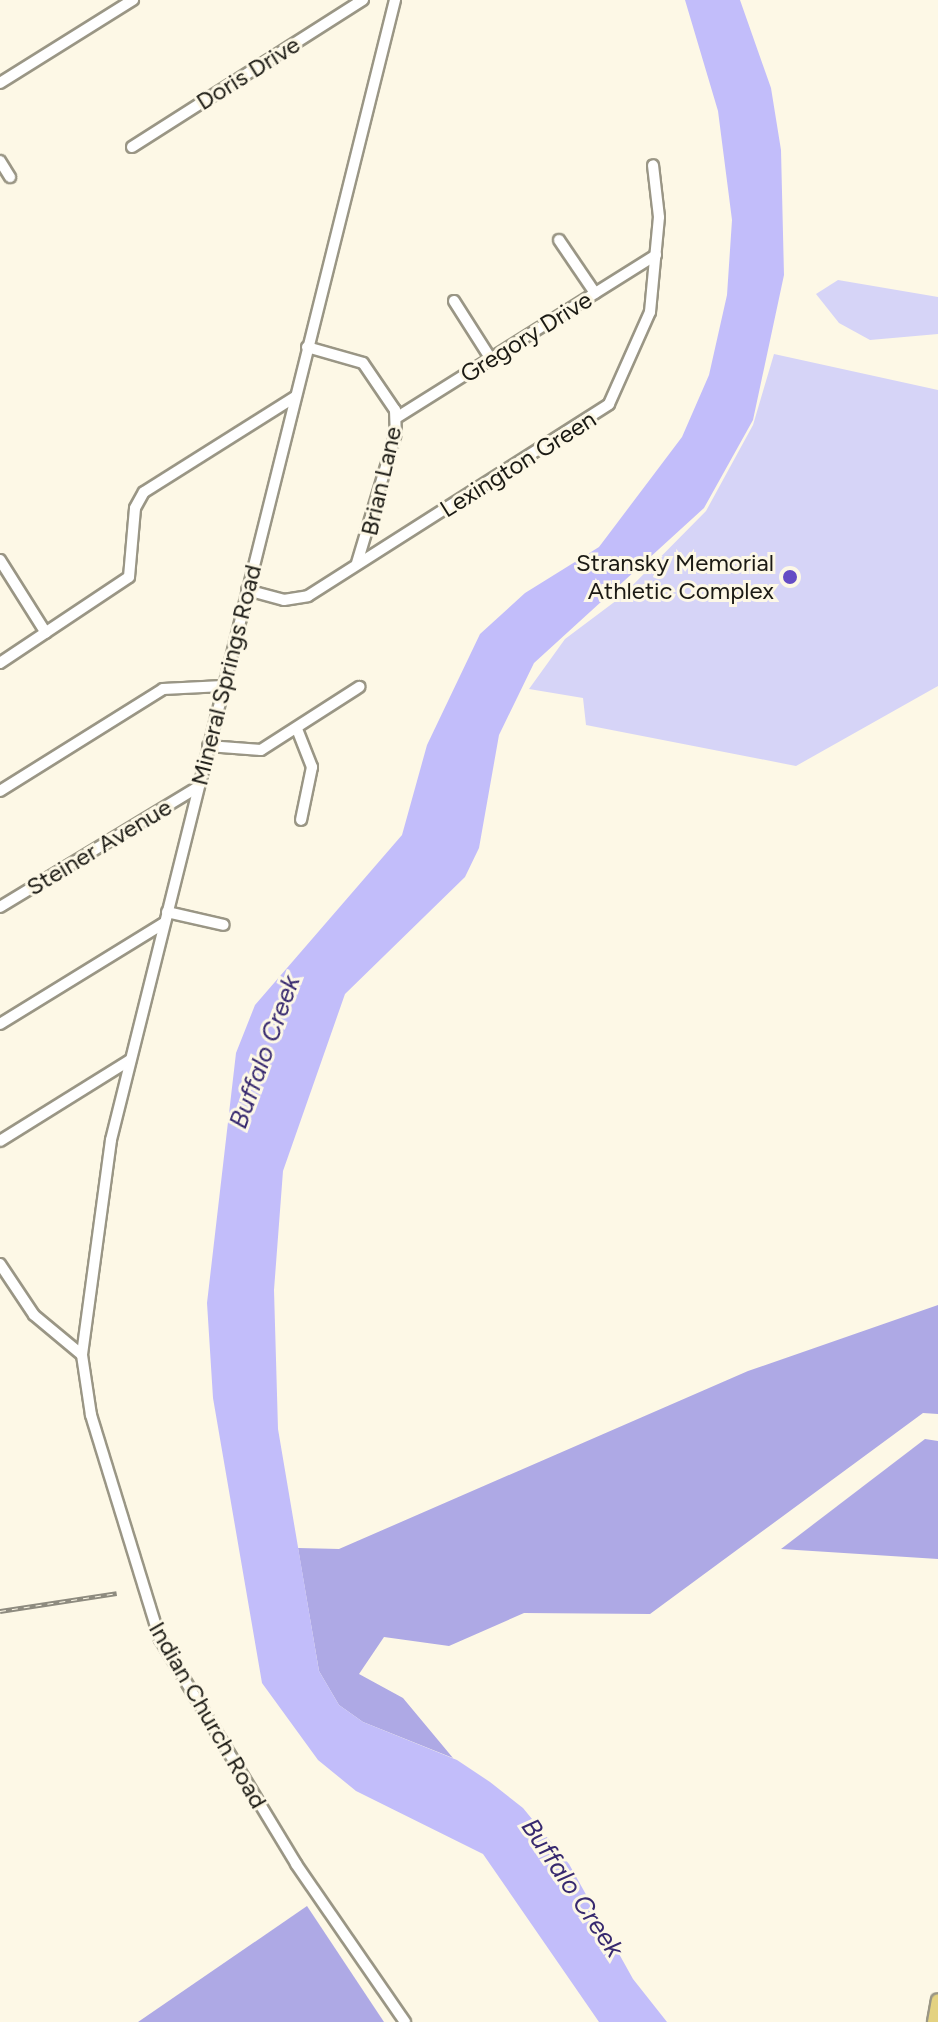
<!DOCTYPE html>
<html>
<head>
<meta charset="utf-8">
<style>
  body { margin:0 }
  #map { position:relative; width:938px; height:2022px; overflow:hidden; background:#fdf8e6; font-family:Figtree,sans-serif }
  div>[style] { position:absolute }
  [style*='--x'] { left:calc(var(--x)*1px); top:calc(var(--y)*1px); width:calc(var(--w)*1px); rotate:calc(var(--a)*1deg) }
  .green>* { inset:0; background:#d6d4f7 }
  .forest>* { inset:0; background:#aea9e5 }
  .water>* { inset:0; background:#c2bdfa }
  .roads { filter:drop-shadow(2px 0 #9a9685) drop-shadow(-2px 0 #9a9685) drop-shadow(0 2px #9a9685) drop-shadow(0 -2px #9a9685) }
  .minor>* { height:10px; margin:-5px; padding:0 5px; transform-origin:5px; border-radius:5px; background:#fff }
  .major>* { height:12px; margin:-6px; padding:0 6px; transform-origin:6px; border-radius:6px; background:#e4d281 }
  .rail>* { height:5px; margin-top:-2.5px; transform-origin:0; background:repeating-linear-gradient(90deg,#fdf8e6 0 6px,#8e8b7f 0 12px); box-sizing:border-box; border-block:2px solid #8e8b7f }
  .dots>* { width:22px; height:22px; translate:-50% -50%; box-sizing:border-box; border:4px solid #fdf8e6; border-radius:50% }
  span { translate:-50% -50%; white-space:nowrap; text-align:center; line-height:1.15; -webkit-text-stroke:6px #fdf8e6; paint-order:stroke }
  .street-label { font-size:24px; color:#1b1a14 }
  .poi-label { font-size:24px; color:#1b1a14 }
  .right { translate:-100% -50%; text-align:right }
  .water-label { font-size:26px; color:#37296f; font-style:italic }
</style>
</head>
<body>
<div id="map">
  <div class="green">
    <div style="clip-path:polygon(838px 280px,938px 297px,938px 334px,870px 340px,839px 323px,816px 294px)"></div>
    <div style="clip-path:polygon(774px 354px,938px 390px,938px 686px,796px 766px,586px 725px,583px 698px,529px 689px,565px 639px,621px 597px,706px 511px,753px 425px)"></div>
  </div>
  <div class="forest">
    <div style="clip-path:polygon(938px 1305px,938px 1414px,923px 1413px,650px 1614px,524px 1613px,449px 1646px,384px 1637px,359px 1674px,403px 1698px,453px 1758px,363px 1722px,339px 1705px,319px 1671px,298px 1548px,339px 1549px,748px 1371px)"></div>
    <div style="clip-path:polygon(925px 1439px,938px 1441px,938px 1559px,781px 1549px)"></div>
    <div style="clip-path:polygon(307px 1906px,384px 2022px,138px 2022px)"></div>
  </div>
  <div class="water">
    <div style="clip-path:polygon(685px 0,740px 0,771px 88px,781px 150px,784px 275px,753px 420px,704px 508px,534px 663px,499px 735px,479px 848px,465px 877px,345px 994px,283px 1171px,274px 1290px,278px 1429px,319px 1671px,339px 1705px,363px 1722px,457px 1760px,490px 1782px,523px 1808px,569px 1864px,633px 1979px,667px 2022px,599px 2022px,483px 1854px,356px 1791px,318px 1760px,262px 1683px,213px 1398px,207px 1303px,236px 1053px,255px 1005px,402px 835px,427px 745px,480px 634px,525px 593px,599px 547px,682px 437px,709px 375px,727px 295px,732px 220px,718px 111px)"></div>
  </div>
  <div class="roads">
    <div class="minor">
      <div style="--x:395;--y:0;--w:1175;--a:103.99"></div>
      <div style="--x:111;--y:1140;--w:217;--a:97.7"></div>
      <div style="--x:82;--y:1355;--w:61;--a:81.5"></div>
      <div style="--x:91;--y:1415;--w:234;--a:72.9"></div>
      <div style="--x:160;--y:1639;--w:263;--a:58.8"></div>
      <div style="--x:296;--y:1864;--w:192;--a:55.4"></div>
      <div style="--x:0;--y:83;--w:157;--a:-32"></div>
      <div style="--x:132;--y:147;--w:274;--a:-32.5"></div>
      <div style="--x:0;--y:161;--w:19;--a:58"></div>
      <div style="--x:559;--y:240;--w:64;--a:55.8"></div>
      <div style="--x:454;--y:301;--w:69;--a:57.5"></div>
      <div style="--x:307;--y:347;--w:58;--a:15.9"></div>
      <div style="--x:363;--y:363;--w:57;--a:55.8"></div>
      <div style="--x:395;--y:410;--w:23;--a:88"></div>
      <div style="--x:396;--y:433;--w:136;--a:106.7"></div>
      <div style="--x:396;--y:418;--w:307;--a:-32.1"></div>
      <div style="--x:0;--y:560;--w:86;--a:57.8"></div>
      <div style="--x:247;--y:590;--w:38;--a:15"></div>
      <div style="--x:284;--y:600;--w:24;--a:-9"></div>
      <div style="--x:308;--y:596;--w:357;--a:-32.5"></div>
      <div style="--x:609;--y:404;--w:101;--a:-66"></div>
      <div style="--x:650;--y:312;--w:95;--a:-84.6"></div>
      <div style="--x:659;--y:217;--w:52;--a:-96.6"></div>
      <div style="--x:0;--y:663;--w:155;--a:-33.7"></div>
      <div style="--x:129;--y:577;--w:69;--a:-85"></div>
      <div style="--x:135;--y:508;--w:18;--a:-61"></div>
      <div style="--x:144;--y:492;--w:178;--a:-32.2"></div>
      <div style="--x:297;--y:729;--w:41;--a:68.5"></div>
      <div style="--x:312;--y:767;--w:54;--a:101.7"></div>
      <div style="--x:208;--y:746;--w:53;--a:4.3"></div>
      <div style="--x:261;--y:750;--w:117;--a:-32.7"></div>
      <div style="--x:0;--y:791;--w:192;--a:-32"></div>
      <div style="--x:163;--y:689;--w:60;--a:-2.9"></div>
      <div style="--x:0;--y:907;--w:232;--a:-31.2"></div>
      <div style="--x:167;--y:912;--w:58;--a:12.8"></div>
      <div style="--x:0;--y:1024;--w:193;--a:-31.6"></div>
      <div style="--x:0;--y:1141;--w:153;--a:-31.9"></div>
      <div style="--x:0;--y:1264;--w:61;--a:56.3"></div>
      <div style="--x:34;--y:1315;--w:62;--a:39.8"></div>
    </div>
    <div class="major">
      <div style="--x:934;--y:2022;--w:22;--a:-80"></div>
    </div>
  </div>
  <div class="rail">
    <div style="--x:0;--y:1611;--w:118;--a:-8.7"></div>
  </div>
  <div class="dots">
    <div style="left:790px;top:577px;background:#654cc5"></div>
  </div>
  <div class="street-label">
    <span style="left:248px;top:73px;rotate:-32deg">Doris Drive</span>
    <span style="left:526px;top:337px;rotate:-32deg">Gregory Drive</span>
    <span style="left:518px;top:464px;rotate:-32deg">Lexington Green</span>
    <span style="left:381px;top:481px;rotate:-77deg">Brian Lane</span>
    <span style="left:226px;top:675px;rotate:-76deg">Mineral Springs Road</span>
    <span style="left:99px;top:847px;rotate:-31deg">Steiner Avenue</span>
    <span style="left:208px;top:1715px;rotate:60deg">Indian Church Road</span>
  </div>
  <div class="poi-label">
    <span class="right" style="left:774px;top:577px">Stransky Memorial<br>Athletic Complex</span>
  </div>
  <div class="water-label">
    <span style="left:265px;top:1052px;rotate:-70deg">Buffalo Creek</span>
    <span style="left:572px;top:1888px;rotate:56deg">Buffalo Creek</span>
  </div>
</div>
</body>
</html>
